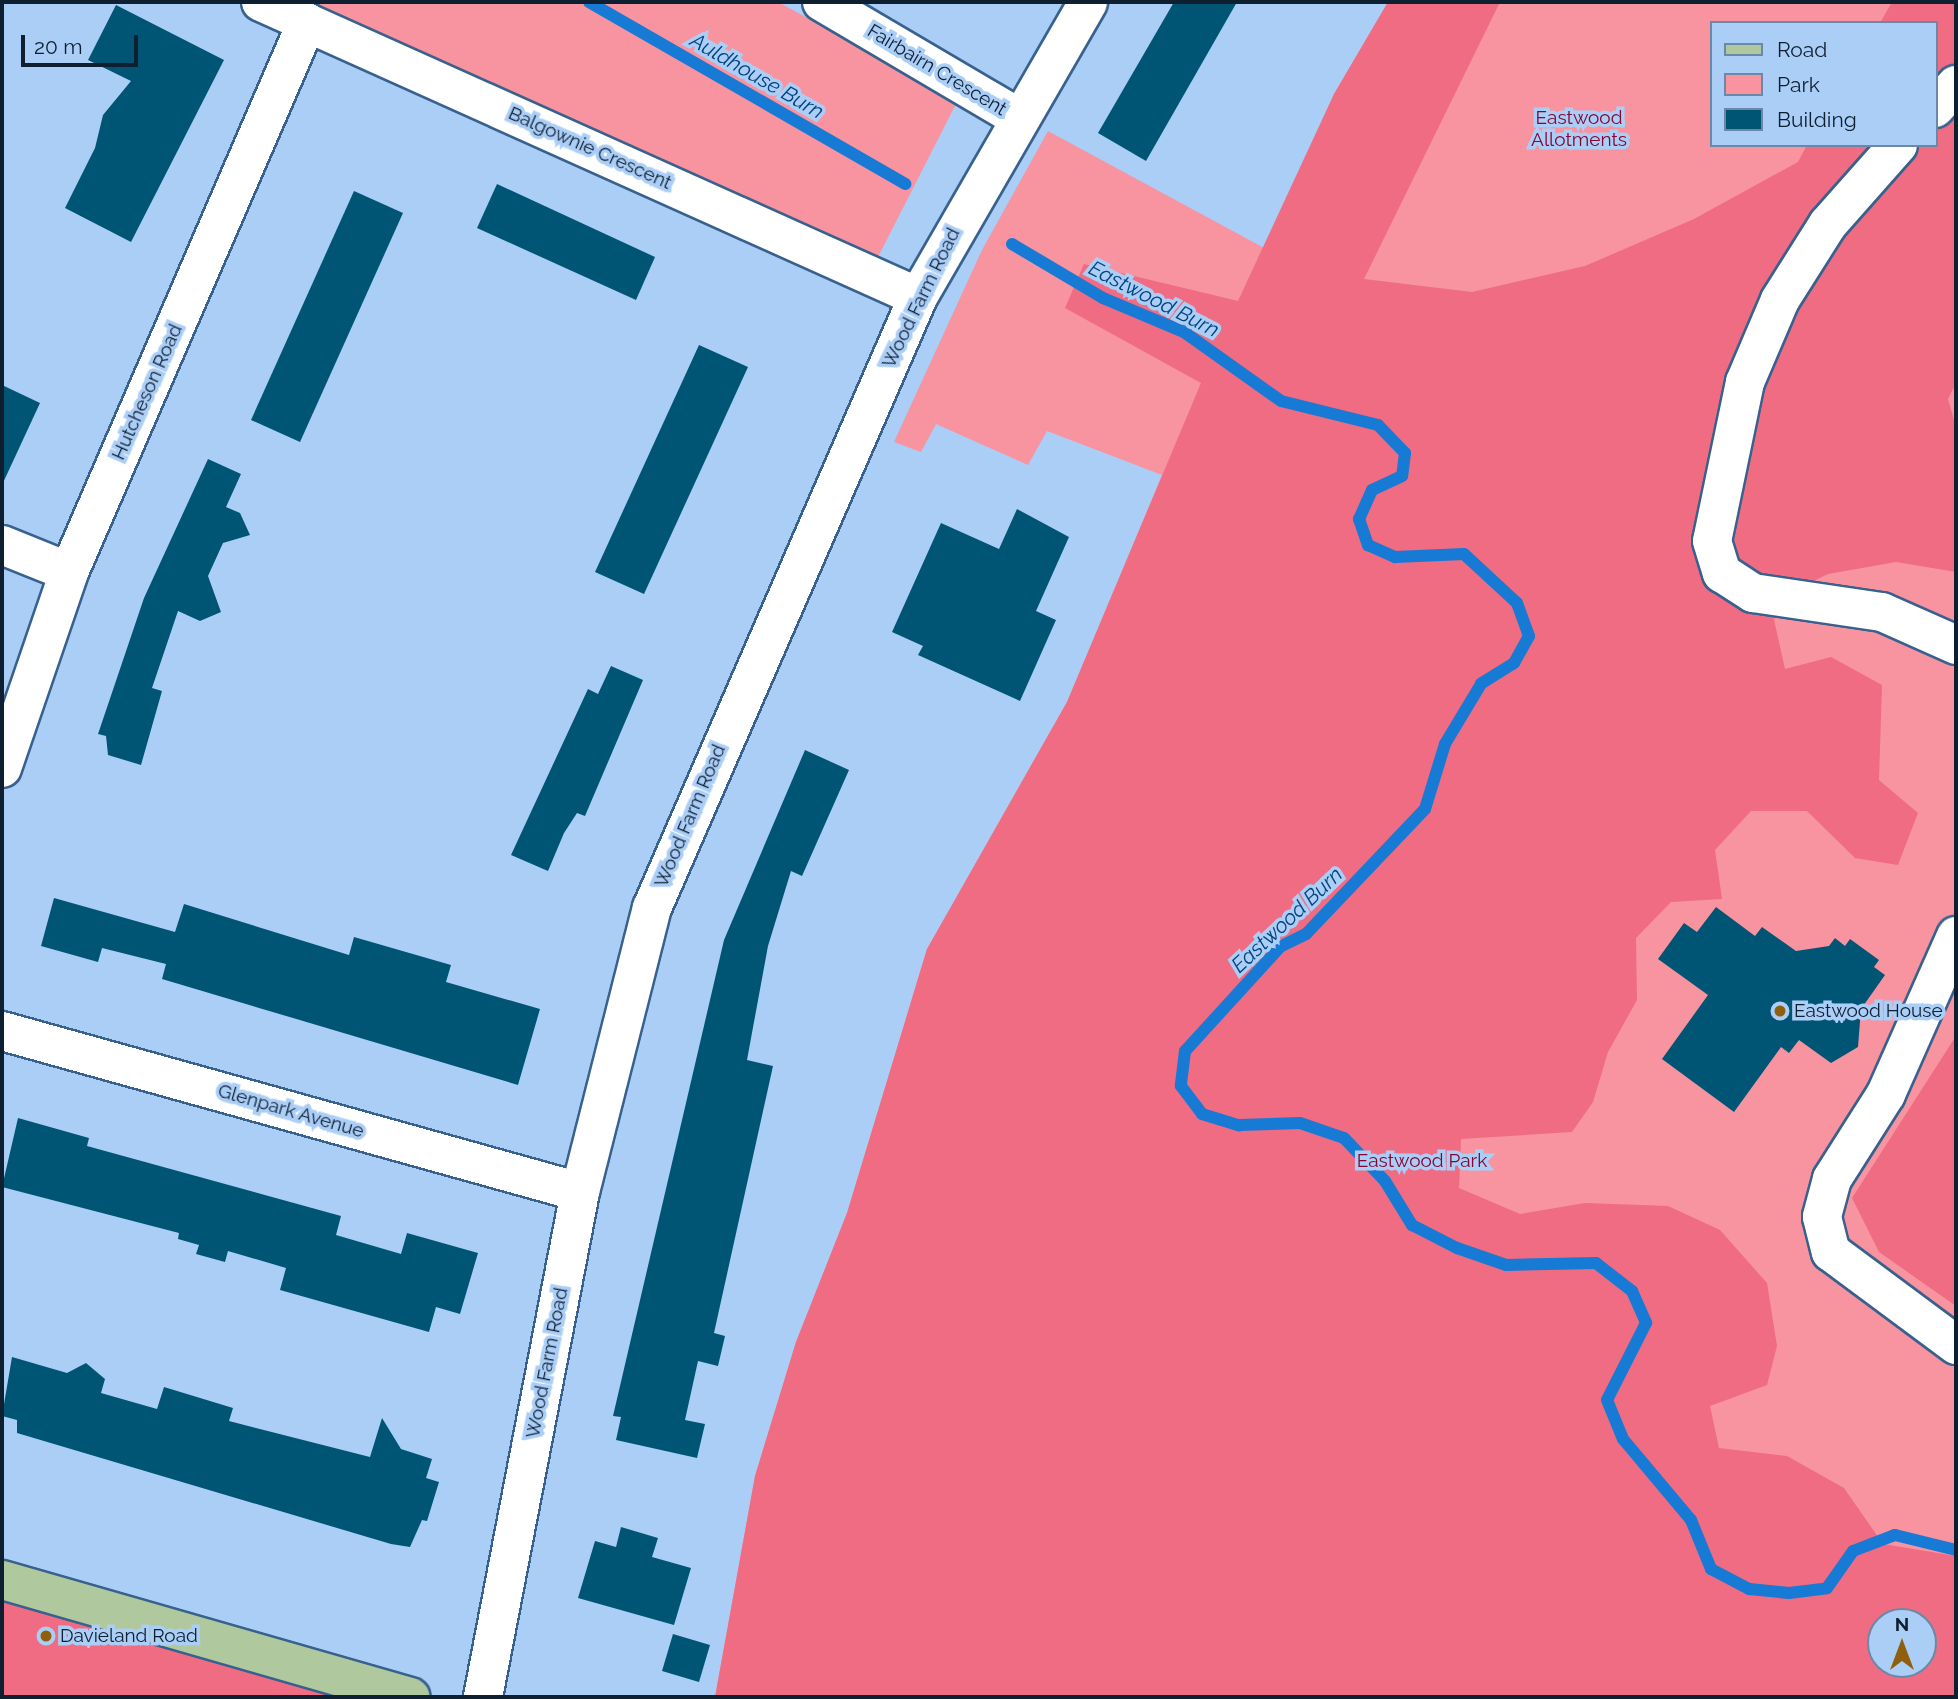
<!DOCTYPE html>
<html>
<head>
<meta charset="utf-8">
<style>
  body { margin:0 }
  #map { position:relative; width:1958px; height:1699px; overflow:hidden; background:#abcef7; font-family:Raleway,sans-serif }
  div>[style] { position:absolute }
  [style*='--x'] { left:calc(var(--x)*1px); top:calc(var(--y)*1px); width:calc(var(--w)*1px); rotate:calc(var(--a)*1deg) }
  .green>* { inset:0; background:#f893a0 }
  .forest>* { inset:0; background:#ef6c82 }
  .stream>* { height:12px; margin:-6px; padding:0 6px; transform-origin:6px; border-radius:6px; background:#177ad5 }
  .building>* { inset:0; background:#005575 }
  .roads { filter:drop-shadow(2px 0 #38618e) drop-shadow(-2px 0 #38618e) drop-shadow(0 2px #38618e) drop-shadow(0 -2px #38618e) }
  .minor>* { height:38px; margin:-19px; padding:0 19px; transform-origin:19px; border-radius:19px; background:#fff }
  .major>* { height:38px; margin:-19px; padding:0 19px; transform-origin:19px; border-radius:19px; background:#b0c89d }
  .dots>* { width:19px; height:19px; translate:-50% -50%; box-sizing:border-box; border:4px solid #abcef7; border-radius:50% }
  span { translate:-50% -50%; white-space:nowrap; text-align:center; line-height:1.15; -webkit-text-stroke:7px #abcef7; paint-order:stroke }
  .street-label { font-size:19px; color:#0e1f32 }
  .park-label { font-size:19px; color:#850630 }
  .poi-label { font-size:19px; color:#0e1f32 }
  .left { translate:0 -50%; text-align:left }
  .water-label { font-size:21px; color:#00437e; font-style:italic }
  .frame { position:absolute; inset:0; border:4px solid #0e1f32; pointer-events:none }
  .legend { position:absolute; left:1710px; top:21px; width:228px; height:126px; box-sizing:border-box; background:#abcef7; border:2px solid #6c88a8; margin:0; padding:9px 12px; list-style:none; font-size:21px; color:#0e1f32 }
  .legend li { display:flex; align-items:center; gap:14px; height:35px }
  .legend b { width:35px; border:2px solid #6c88a8 }
  .north { position:absolute; left:1867px; top:1608px; width:70px; height:70px; box-sizing:border-box; background:#abcef7; border:2px solid #6c88a8; border-radius:50%; rotate:0deg; font-size:19px; font-weight:700; line-height:28px; text-align:center; color:#0e1f32 }
  .north::after { content:''; display:block; margin:auto; width:24px; height:32px; background:#905f0d; clip-path:polygon(50% 0,100% 100%,50% 72%,0 100%) }
  .scale { position:absolute; left:21px; top:35px; width:117px; height:32px; box-sizing:border-box; border:4px solid #0e1f32; border-top:0; padding-left:9px; font-size:21px; line-height:24px; white-space:nowrap; color:#0e1f32; -webkit-text-stroke:5px #abcef7; paint-order:stroke }
</style>
</head>
<body>
<div id="map">
  <div class="green">
    <div style="clip-path:polygon(305px 2px,778px 2px,958px 100px,876px 261px)"></div>
    <div style="clip-path:polygon(evenodd,1388px 2px,1956px 2px,1956px 1697px,715px 1697px,755px 1476px,796px 1342px,847px 1213px,927px 949px,1067px 702px,1162px 475px,1047px 431px,1028px 465px,936px 424px,921px 452px,894px 442px,982px 250px,1048px 131px,1266px 249px,1334px 94px,1388px 2px,1711px 23px,1935px 23px,1935px 145px,1711px 145px,1711px 23px,1388px 2px,1881px 1622px,1923px 1622px,1923px 1664px,1881px 1664px,1881px 1622px)"></div>
  </div>
  <div class="forest">
    <div style="clip-path:polygon(evenodd,1388px 2px,1500px 2px,1364px 279px,1472px 292px,1585px 266px,1694px 219px,1798px 162px,1807px 145px,1935px 145px,1935px 23px,1880px 23px,1892px 2px,1956px 2px,1956px 383px,1948px 399px,1956px 427px,1956px 572px,1896px 562px,1828px 574px,1770px 602px,1785px 669px,1831px 657px,1882px 685px,1879px 780px,1918px 813px,1898px 865px,1855px 858px,1807px 811px,1751px 811px,1715px 850px,1722px 899px,1671px 902px,1636px 938px,1637px 1000px,1608px 1052px,1593px 1102px,1572px 1132px,1461px 1139px,1459px 1188px,1520px 1214px,1585px 1203px,1668px 1206px,1720px 1230px,1767px 1283px,1777px 1346px,1767px 1385px,1710px 1406px,1719px 1448px,1787px 1456px,1844px 1488px,1883px 1544px,1956px 1556px,1956px 1697px,715px 1697px,755px 1476px,796px 1342px,847px 1213px,927px 949px,1067px 702px,1201px 383px,1065px 308px,1084px 264px,1238px 301px,1334px 94px,1388px 2px,1881px 1622px,1923px 1622px,1923px 1664px,1881px 1664px,1881px 1622px)"></div>
    <div style="clip-path:polygon(1956px 1036px,1956px 1306px,1879px 1252px,1852px 1198px)"></div>
    <div style="clip-path:polygon(2px 1580px,411px 1697px,2px 1697px)"></div>
  </div>
  <div class="stream">
    <div style="--x:589;--y:2;--w:365;--a:29.9"></div>
    <div style="--x:1012;--y:244;--w:106;--a:30.7"></div>
    <div style="--x:1103;--y:298;--w:88;--a:22.8"></div>
    <div style="--x:1184;--y:332;--w:119;--a:35.4"></div>
    <div style="--x:1281;--y:401;--w:100;--a:13.9"></div>
    <div style="--x:1378;--y:425;--w:39;--a:46"></div>
    <div style="--x:1405;--y:453;--w:23;--a:97"></div>
    <div style="--x:1402;--y:476;--w:33;--a:155"></div>
    <div style="--x:1372;--y:490;--w:32;--a:114"></div>
    <div style="--x:1359;--y:519;--w:28;--a:71"></div>
    <div style="--x:1368;--y:545;--w:30;--a:24"></div>
    <div style="--x:1395;--y:557;--w:69;--a:-2.5"></div>
    <div style="--x:1464;--y:554;--w:72;--a:42.8"></div>
    <div style="--x:1517;--y:603;--w:35;--a:70"></div>
    <div style="--x:1529;--y:636;--w:31;--a:119"></div>
    <div style="--x:1514;--y:663;--w:39;--a:148"></div>
    <div style="--x:1481;--y:684;--w:70;--a:121"></div>
    <div style="--x:1445;--y:744;--w:68;--a:107.1"></div>
    <div style="--x:1425;--y:809;--w:173;--a:133.6"></div>
    <div style="--x:1306;--y:934;--w:28;--a:154"></div>
    <div style="--x:1281;--y:946;--w:142;--a:132.4"></div>
    <div style="--x:1185;--y:1051;--w:35;--a:97"></div>
    <div style="--x:1181;--y:1086;--w:35;--a:53"></div>
    <div style="--x:1202;--y:1114;--w:39;--a:17"></div>
    <div style="--x:1239;--y:1125;--w:61;--a:-1.9"></div>
    <div style="--x:1300;--y:1123;--w:46;--a:18.8"></div>
    <div style="--x:1344;--y:1138;--w:59;--a:46.4"></div>
    <div style="--x:1385;--y:1181;--w:52;--a:58.5"></div>
    <div style="--x:1412;--y:1225;--w:51;--a:27.1"></div>
    <div style="--x:1457;--y:1248;--w:52;--a:19.1"></div>
    <div style="--x:1506;--y:1265;--w:90;--a:-1.3"></div>
    <div style="--x:1596;--y:1263;--w:46;--a:37.9"></div>
    <div style="--x:1632;--y:1291;--w:35;--a:66"></div>
    <div style="--x:1646;--y:1323;--w:86;--a:116.9"></div>
    <div style="--x:1607;--y:1400;--w:42;--a:67.7"></div>
    <div style="--x:1623;--y:1439;--w:106;--a:50"></div>
    <div style="--x:1691;--y:1520;--w:53;--a:67.8"></div>
    <div style="--x:1711;--y:1569;--w:43;--a:27.8"></div>
    <div style="--x:1749;--y:1589;--w:40;--a:5.7"></div>
    <div style="--x:1789;--y:1593;--w:38;--a:-7"></div>
    <div style="--x:1827;--y:1588;--w:45;--a:-54.9"></div>
    <div style="--x:1853;--y:1551;--w:45;--a:-20.9"></div>
    <div style="--x:1895;--y:1535;--w:63;--a:13.8"></div>
  </div>
  <div class="building">
    <div style="clip-path:polygon(1174px 2px,1237px 2px,1146px 161px,1098px 133px)"></div>
    <div style="clip-path:polygon(116px 5px,224px 60px,131px 242px,65px 208px,95px 148px,103px 115px,131px 81px,88px 60px)"></div>
    <div style="clip-path:polygon(497px 184px,655px 257px,636px 300px,477px 228px)"></div>
    <div style="clip-path:polygon(354px 191px,403px 213px,300px 442px,251px 420px)"></div>
    <div style="clip-path:polygon(699px 345px,748px 367px,644px 594px,595px 572px)"></div>
    <div style="clip-path:polygon(2px 385px,40px 403px,2px 485px)"></div>
    <div style="clip-path:polygon(208px 459px,241px 474px,226px 507px,240px 513px,250px 535px,223px 543px,208px 576px,221px 612px,200px 621px,178px 611px,152px 688px,162px 691px,141px 765px,108px 755px,106px 736px,98px 734px,144px 598px)"></div>
    <div style="clip-path:polygon(1017px 509px,1069px 537px,1036px 611px,1056px 620px,1020px 701px,918px 655px,923px 646px,892px 632px,941px 523px,999px 549px)"></div>
    <div style="clip-path:polygon(611px 666px,643px 680px,585px 816px,577px 813px,564px 833px,548px 871px,511px 855px,588px 689px,598px 694px)"></div>
    <div style="clip-path:polygon(805px 750px,849px 770px,802px 876px,791px 871px,768px 946px,747px 1060px,773px 1066px,714px 1333px,725px 1336px,718px 1366px,698px 1361px,685px 1420px,705px 1424px,697px 1458px,616px 1440px,621px 1417px,613px 1416px,724px 940px)"></div>
    <div style="clip-path:polygon(54px 898px,175px 932px,184px 904px,349px 955px,354px 937px,451px 965px,446px 982px,540px 1009px,518px 1085px,162px 979px,166px 964px,102px 948px,98px 962px,41px 946px)"></div>
    <div style="clip-path:polygon(1716px 907px,1755px 936px,1762px 927px,1796px 951px,1829px 946px,1835px 938px,1845px 946px,1850px 939px,1879px 960px,1874px 967px,1885px 975px,1861px 1009px,1858px 1047px,1831px 1063px,1799px 1040px,1789px 1053px,1781px 1047px,1734px 1112px,1662px 1059px,1708px 995px,1658px 959px,1684px 923px,1697px 932px)"></div>
    <div style="clip-path:polygon(18px 1118px,89px 1138px,87px 1146px,341px 1216px,336px 1235px,401px 1254px,407px 1233px,478px 1253px,460px 1314px,436px 1307px,429px 1332px,280px 1290px,286px 1268px,228px 1251px,225px 1262px,196px 1254px,199px 1245px,178px 1239px,179px 1233px,2px 1187px)"></div>
    <div style="clip-path:polygon(12px 1357px,67px 1373px,86px 1363px,105px 1379px,101px 1393px,157px 1409px,164px 1387px,233px 1408px,229px 1421px,370px 1457px,382px 1418px,401px 1449px,432px 1459px,426px 1478px,439px 1482px,427px 1521px,422px 1520px,410px 1547px,391px 1544px,17px 1433px,17px 1420px,2px 1416px)"></div>
    <div style="clip-path:polygon(621px 1527px,658px 1538px,652px 1557px,691px 1568px,674px 1625px,578px 1598px,595px 1541px,616px 1547px)"></div>
    <div style="clip-path:polygon(673px 1634px,710px 1645px,699px 1682px,662px 1671px)"></div>
  </div>
  <div class="roads">
    <div class="minor">
      <div style="--x:261;--y:2;--w:720;--a:24.18"></div>
      <div style="--x:822;--y:2;--w:226;--a:30.5"></div>
      <div style="--x:1935;--y:108;--w:31;--a:-48"></div>
      <div style="--x:1898;--y:145;--w:106;--a:131.5"></div>
      <div style="--x:1828;--y:224;--w:90;--a:122.3"></div>
      <div style="--x:1780;--y:300;--w:89;--a:113.1"></div>
      <div style="--x:1745;--y:382;--w:162;--a:101.7"></div>
      <div style="--x:1712;--y:541;--w:34;--a:73"></div>
      <div style="--x:1722;--y:573;--w:37;--a:33"></div>
      <div style="--x:1753;--y:593;--w:130;--a:8.4"></div>
      <div style="--x:1882;--y:612;--w:81;--a:24"></div>
      <div style="--x:2;--y:545;--w:72;--a:21.9"></div>
      <div style="--x:2;--y:768;--w:207;--a:-71.1"></div>
      <div style="--x:69;--y:572;--w:599;--a:-66.6"></div>
      <div style="--x:1956;--y:936;--w:173;--a:113.9"></div>
      <div style="--x:1886;--y:1094;--w:101;--a:122.4"></div>
      <div style="--x:1832;--y:1179;--w:39;--a:105"></div>
      <div style="--x:1822;--y:1217;--w:36;--a:76"></div>
      <div style="--x:1831;--y:1252;--w:156;--a:36.6"></div>
      <div style="--x:2;--y:1031;--w:600;--a:15.57"></div>
      <div style="--x:483;--y:1697;--w:514;--a:-79.13"></div>
      <div style="--x:580;--y:1192;--w:293;--a:-75.8"></div>
      <div style="--x:652;--y:908;--w:666;--a:-66.47"></div>
      <div style="--x:918;--y:297;--w:340;--a:-60"></div>
    </div>
    <div class="major">
      <div style="--x:2;--y:1580;--w:425;--a:16"></div>
    </div>
  </div>
  <div class="dots">
    <div style="left:1780px;top:1011px;background:#905f0d"></div>
    <div style="left:46px;top:1636px;background:#905f0d"></div>
  </div>
  <div class="street-label">
    <span style="left:937px;top:70px;rotate:31deg">Fairbairn Crescent</span>
    <span style="left:590px;top:148px;rotate:24deg">Balgownie Crescent</span>
    <span style="left:921px;top:298px;rotate:-64deg">Wood Farm Road</span>
    <span style="left:147px;top:392px;rotate:-66deg">Hutcheson Road</span>
    <span style="left:690px;top:816px;rotate:-67deg">Wood Farm Road</span>
    <span style="left:291px;top:1111px;rotate:16deg">Glenpark Avenue</span>
    <span style="left:547px;top:1363px;rotate:-79deg">Wood Farm Road</span>
  </div>
  <div class="park-label">
    <span style="left:1579px;top:129px">Eastwood<br>Allotments</span>
    <span style="left:1422px;top:1161px">Eastwood Park</span>
  </div>
  <div class="poi-label">
    <span class="left" style="left:1794px;top:1011px">Eastwood House</span>
    <span class="left" style="left:60px;top:1636px">Davieland Road</span>
  </div>
  <div class="water-label">
    <span style="left:757px;top:76px;rotate:30deg">Auldhouse Burn</span>
    <span style="left:1154px;top:299px;rotate:27deg">Eastwood Burn</span>
    <span style="left:1287px;top:920px;rotate:-43deg">Eastwood Burn</span>
  </div>
  <div class="frame"></div>
  <ul class="legend">
  <li><b style="height:9px;background:#b0c89d"></b>Road</li>
  <li><b style="height:19px;background:#f893a0"></b>Park</li>
  <li><b style="height:19px;background:#005575"></b>Building</li>
  </ul>
  <div class="north">N</div>
  <div class="scale">20 m</div>
</div>
</body>
</html>
